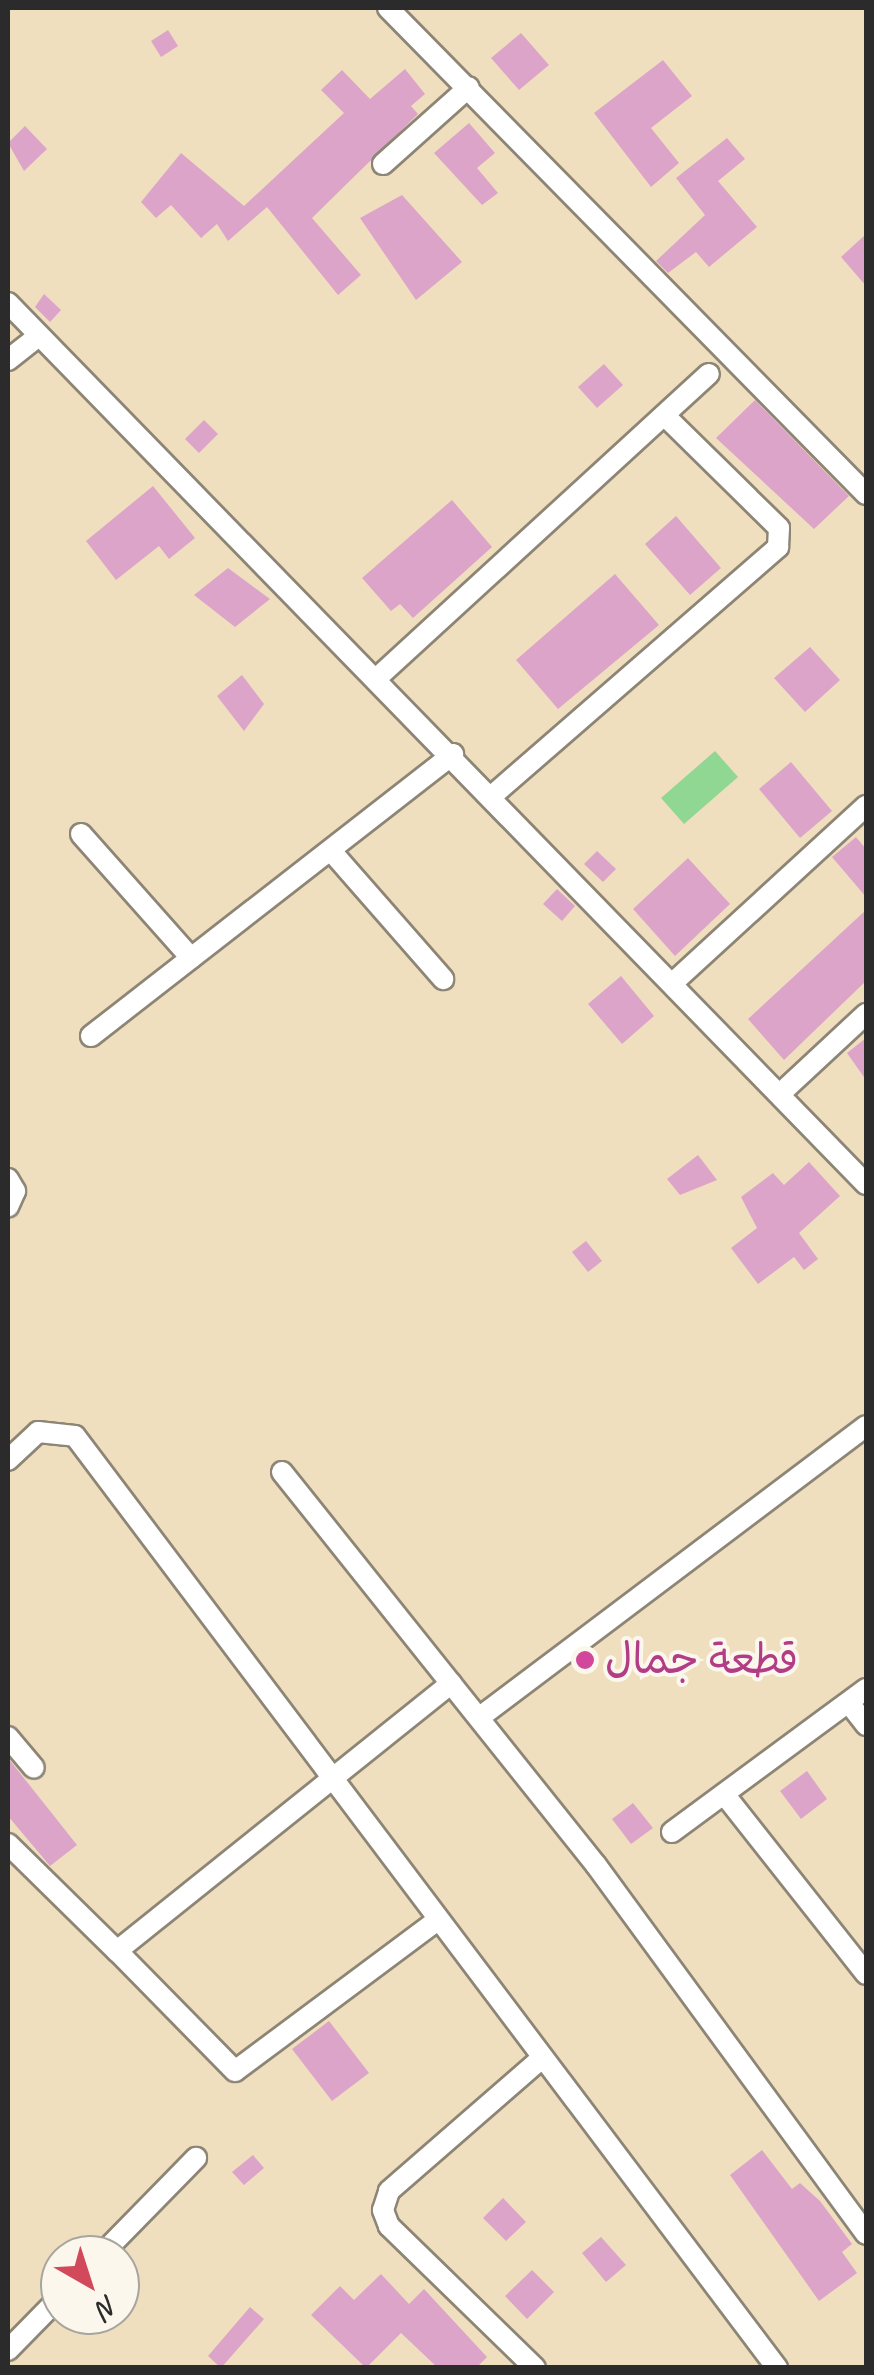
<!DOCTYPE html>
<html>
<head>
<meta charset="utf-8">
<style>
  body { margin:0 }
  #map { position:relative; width:874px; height:2375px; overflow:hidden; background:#efdfbf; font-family:Caveat,"Playpen Sans Arabic",sans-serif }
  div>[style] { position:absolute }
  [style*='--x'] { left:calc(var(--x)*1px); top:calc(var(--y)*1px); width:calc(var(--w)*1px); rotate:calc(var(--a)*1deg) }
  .green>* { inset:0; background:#8fd792 }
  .building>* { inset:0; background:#dda4c9 }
  .roads { filter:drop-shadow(2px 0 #8d8575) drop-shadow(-2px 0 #8d8575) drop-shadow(0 2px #8d8575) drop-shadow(0 -2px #8d8575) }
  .street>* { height:20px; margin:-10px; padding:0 10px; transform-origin:10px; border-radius:10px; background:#fff }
  .dots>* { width:28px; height:28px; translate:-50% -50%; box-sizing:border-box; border:5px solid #fbf7ec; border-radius:50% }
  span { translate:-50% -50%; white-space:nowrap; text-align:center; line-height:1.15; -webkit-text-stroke:8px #fbf7ec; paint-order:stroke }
  .hotel-label { font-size:42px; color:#b23c85 }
  .left { translate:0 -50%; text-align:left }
  .frame { position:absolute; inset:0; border:10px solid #2b2b2b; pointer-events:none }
  .north { position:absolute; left:40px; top:2235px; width:100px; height:100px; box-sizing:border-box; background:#fbf7ec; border:2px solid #a8a59f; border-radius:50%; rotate:141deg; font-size:28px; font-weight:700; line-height:40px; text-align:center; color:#2b2b2b }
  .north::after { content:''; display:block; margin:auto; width:35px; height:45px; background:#d1495b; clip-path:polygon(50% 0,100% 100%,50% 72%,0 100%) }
</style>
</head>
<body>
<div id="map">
  <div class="green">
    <div style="clip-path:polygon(715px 751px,738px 777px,684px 824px,661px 798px)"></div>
  </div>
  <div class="building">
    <div style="clip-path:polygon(168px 30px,178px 46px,161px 57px,151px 41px)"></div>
    <div style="clip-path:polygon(521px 33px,549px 65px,519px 90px,491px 58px)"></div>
    <div style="clip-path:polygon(663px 60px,692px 96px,651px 128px,679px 163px,651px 187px,594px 113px)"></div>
    <div style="clip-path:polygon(405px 69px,425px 94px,411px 106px,418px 114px,312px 218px,361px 275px,338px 295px,267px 207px,228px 241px,217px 224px,201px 238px,171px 205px,156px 218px,141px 202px,181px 153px,244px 206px,344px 113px,321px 90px,342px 70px,370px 99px)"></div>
    <div style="clip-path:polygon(469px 123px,495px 153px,477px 168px,498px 193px,482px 205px,434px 153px)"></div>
    <div style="clip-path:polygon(25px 126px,47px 149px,24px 171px,8px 143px)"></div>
    <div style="clip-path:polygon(727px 138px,745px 159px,718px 181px,757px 227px,709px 267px,696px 252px,668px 273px,656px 261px,705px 215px,676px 178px)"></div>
    <div style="clip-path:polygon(402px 195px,462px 262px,416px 300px,360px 218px)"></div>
    <div style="clip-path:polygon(866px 234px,866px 286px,841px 257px)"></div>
    <div style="clip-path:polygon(44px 294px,61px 310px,50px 322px,35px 307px)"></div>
    <div style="clip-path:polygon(604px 364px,623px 385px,597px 408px,578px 387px)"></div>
    <div style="clip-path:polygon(755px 400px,849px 496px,814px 529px,716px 438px)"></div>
    <div style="clip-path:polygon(204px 420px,218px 434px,199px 453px,185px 439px)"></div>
    <div style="clip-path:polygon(153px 486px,195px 538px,169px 559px,159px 546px,116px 580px,86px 541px)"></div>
    <div style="clip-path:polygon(452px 500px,492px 547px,413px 618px,400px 604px,391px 611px,362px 578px)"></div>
    <div style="clip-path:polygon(676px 516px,721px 568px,690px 595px,645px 544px)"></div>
    <div style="clip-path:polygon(228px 568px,270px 599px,235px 627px,194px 595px)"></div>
    <div style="clip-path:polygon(615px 574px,659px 625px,558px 709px,516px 660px)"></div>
    <div style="clip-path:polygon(810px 647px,840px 680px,805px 712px,774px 678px)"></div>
    <div style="clip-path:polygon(242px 675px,264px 704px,244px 731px,217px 696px)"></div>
    <div style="clip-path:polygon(791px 762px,832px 811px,800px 838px,759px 789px)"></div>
    <div style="clip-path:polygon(856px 837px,866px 849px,866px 897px,832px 857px)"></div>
    <div style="clip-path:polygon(597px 851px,616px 869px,603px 882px,584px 864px)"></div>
    <div style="clip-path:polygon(688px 858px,730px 904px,675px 956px,633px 909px)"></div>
    <div style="clip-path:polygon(557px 889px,575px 906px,562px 921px,543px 904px)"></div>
    <div style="clip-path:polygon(866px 910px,866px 981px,784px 1060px,748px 1019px)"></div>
    <div style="clip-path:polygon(621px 976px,654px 1016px,622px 1044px,588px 1004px)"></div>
    <div style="clip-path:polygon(866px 1038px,866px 1080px,847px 1053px)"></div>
    <div style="clip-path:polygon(698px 1155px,717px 1180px,680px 1195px,667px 1179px)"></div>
    <div style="clip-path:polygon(809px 1162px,840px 1196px,799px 1233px,818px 1259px,804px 1270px,794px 1257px,758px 1284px,731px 1248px,757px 1228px,741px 1197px,773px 1173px,784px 1185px)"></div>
    <div style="clip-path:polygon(586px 1241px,602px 1261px,588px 1272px,572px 1252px)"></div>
    <div style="clip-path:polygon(8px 1758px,77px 1845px,50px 1866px,8px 1816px)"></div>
    <div style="clip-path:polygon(807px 1771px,827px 1799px,801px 1819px,780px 1791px)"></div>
    <div style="clip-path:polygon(633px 1803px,653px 1828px,631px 1844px,612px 1819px)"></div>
    <div style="clip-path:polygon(329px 2021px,369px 2073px,332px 2101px,292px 2049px)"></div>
    <div style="clip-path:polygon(762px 2150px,792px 2189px,800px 2183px,820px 2201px,852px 2244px,842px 2252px,857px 2273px,819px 2301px,730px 2175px)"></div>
    <div style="clip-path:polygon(253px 2155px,264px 2168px,244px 2185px,232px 2172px)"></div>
    <div style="clip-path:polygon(503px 2198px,526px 2222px,506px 2241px,483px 2218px)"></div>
    <div style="clip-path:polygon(601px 2237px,626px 2265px,606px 2282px,582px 2253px)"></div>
    <div style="clip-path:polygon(532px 2270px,554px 2292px,527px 2319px,505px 2296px)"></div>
    <div style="clip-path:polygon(381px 2274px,409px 2304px,424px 2289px,487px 2357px,476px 2368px,438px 2368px,401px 2333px,366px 2368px,311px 2315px,340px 2286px,354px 2300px)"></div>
    <div style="clip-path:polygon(250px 2307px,264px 2319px,221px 2368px,208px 2356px)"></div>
  </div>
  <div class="roads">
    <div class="street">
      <div style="--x:388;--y:8;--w:682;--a:45.48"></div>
      <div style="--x:383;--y:164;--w:115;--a:-41.8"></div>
      <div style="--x:8;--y:303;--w:1230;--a:45.76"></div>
      <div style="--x:8;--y:360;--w:39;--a:-38"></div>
      <div style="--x:377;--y:678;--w:450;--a:-42.5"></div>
      <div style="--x:493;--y:795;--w:378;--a:-41"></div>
      <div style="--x:778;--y:547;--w:19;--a:-87"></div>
      <div style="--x:779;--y:528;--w:161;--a:-135.5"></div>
      <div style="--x:81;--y:834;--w:166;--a:48.4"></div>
      <div style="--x:332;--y:852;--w:169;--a:48.8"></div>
      <div style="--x:676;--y:980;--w:258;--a:-42.5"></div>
      <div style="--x:91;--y:1036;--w:459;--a:-37.9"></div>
      <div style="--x:782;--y:1092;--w:115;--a:-42.9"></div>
      <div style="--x:8;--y:1179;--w:14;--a:60"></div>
      <div style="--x:15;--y:1191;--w:17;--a:114"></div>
      <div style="--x:8;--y:1460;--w:41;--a:-43"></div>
      <div style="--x:38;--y:1432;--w:37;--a:6"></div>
      <div style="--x:75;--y:1436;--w:1167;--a:53.01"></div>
      <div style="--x:282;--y:1472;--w:503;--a:51.38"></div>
      <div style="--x:596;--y:1865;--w:457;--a:53.8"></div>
      <div style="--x:849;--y:1703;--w:28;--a:52"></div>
      <div style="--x:480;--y:1717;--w:483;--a:-37"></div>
      <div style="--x:8;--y:1737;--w:40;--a:50"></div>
      <div style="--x:724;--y:1794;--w:229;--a:51.7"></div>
      <div style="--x:672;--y:1832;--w:241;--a:-36.4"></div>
      <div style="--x:8;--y:1844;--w:153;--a:44.5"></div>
      <div style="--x:435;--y:1922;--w:249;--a:143.3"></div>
      <div style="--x:235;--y:2071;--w:168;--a:-134.5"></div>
      <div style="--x:117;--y:1951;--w:428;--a:-38.7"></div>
      <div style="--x:101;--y:2255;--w:136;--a:-45.6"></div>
      <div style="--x:8;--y:2350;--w:74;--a:-45.5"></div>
      <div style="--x:535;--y:2368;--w:204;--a:-135.8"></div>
      <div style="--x:389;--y:2226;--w:17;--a:-111"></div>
      <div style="--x:383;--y:2210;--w:20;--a:-72"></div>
      <div style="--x:389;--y:2191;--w:203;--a:-41"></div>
    </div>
  </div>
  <div class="dots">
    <div style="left:585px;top:1660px;background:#d1479c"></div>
  </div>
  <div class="hotel-label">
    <span class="left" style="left:605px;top:1660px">قطعة جمال</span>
  </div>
  <div class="frame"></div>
  <div class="north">N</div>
</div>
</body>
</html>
